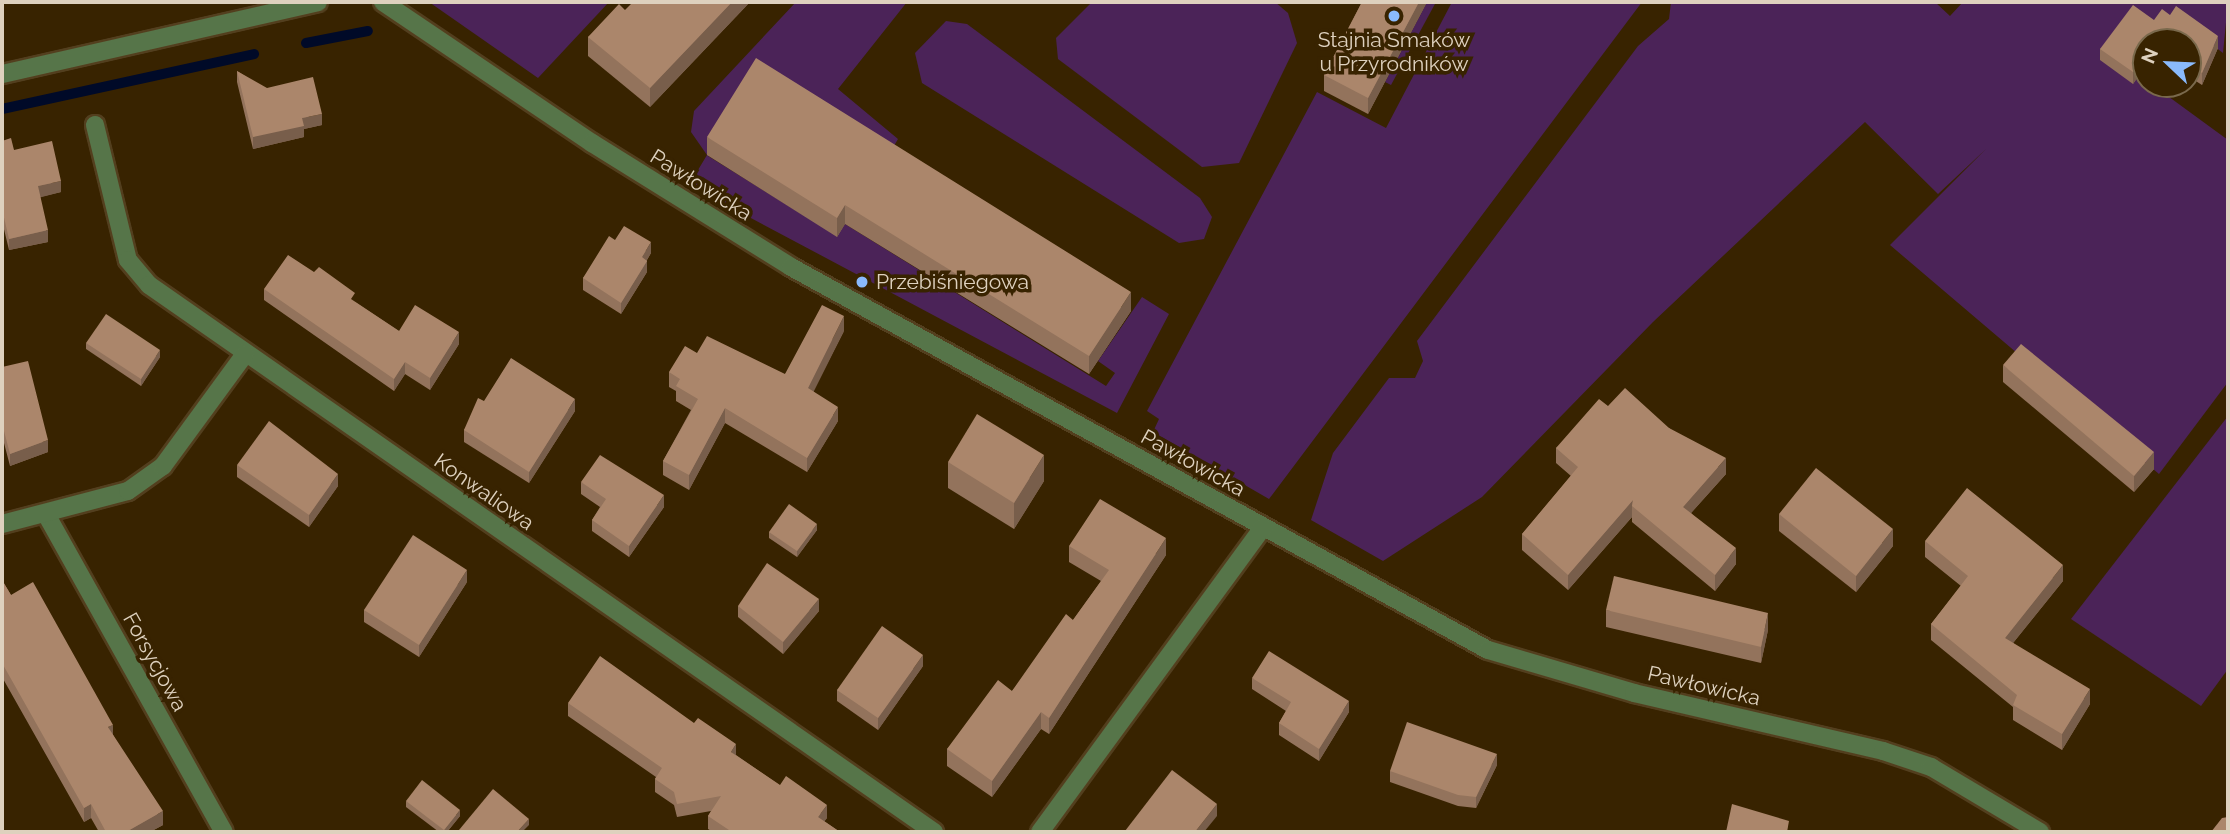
<!DOCTYPE html>
<html>
<head>
<meta charset="utf-8">
<style>
  body { margin:0 }
  #map { position:relative; width:2230px; height:834px; overflow:hidden; background:#382300; font-family:Raleway,sans-serif }
  div>[style] { position:absolute }
  [style*='--x'] { left:calc(var(--x)*1px); top:calc(var(--y)*1px); width:calc(var(--w)*1px); rotate:calc(var(--a)*1deg) }
  .green>* { inset:0; background:#4b2358 }
  .stream>* { height:10px; margin:-5px; padding:0 5px; transform-origin:5px; border-radius:5px; background:#000a28 }
  .roads { filter:drop-shadow(2px 0 #533f1e) drop-shadow(-2px 0 #533f1e) drop-shadow(0 2px #533f1e) drop-shadow(0 -2px #533f1e) }
  .minor>* { height:18px; margin:-9px; padding:0 9px; transform-origin:9px; border-radius:9px; background:#567549 }
  .wall>* { inset:0; background:#93735c }
  .shaded-wall>* { inset:0; background:#785e4b }
  .building>* { inset:0; background:#ab866b }
  .dots>* { width:19px; height:19px; translate:-50% -50%; box-sizing:border-box; border:4px solid #382300; border-radius:50% }
  span { translate:-50% -50%; white-space:nowrap; text-align:center; line-height:1.15; -webkit-text-stroke:7px #382300; paint-order:stroke }
  .poi-label { font-size:21px; color:#ded1be }
  .left { translate:0 -50%; text-align:left }
  .street-label { font-size:21px; color:#ded1be }
  .frame { position:absolute; inset:0; border:4px solid #ded1be; pointer-events:none }
  .north { position:absolute; left:2132px; top:28px; width:70px; height:70px; box-sizing:border-box; background:#382300; border:2px solid #7a694c; border-radius:50%; rotate:293deg; font-size:19px; font-weight:700; line-height:28px; text-align:center; color:#ded1be }
  .north::after { content:''; display:block; margin:auto; width:24px; height:32px; background:#8abafc; clip-path:polygon(50% 0,100% 100%,50% 72%,0 100%) }
</style>
</head>
<body>
<div id="map">
  <div class="green">
    <div style="clip-path:polygon(429px 2px,609px 2px,538px 78px)"></div>
    <div style="clip-path:polygon(796px 2px,907px 2px,838px 89px,898px 139px,887px 158px,708px 156px,837px 236px,845px 224px,1106px 386px,1115px 373px,1098px 361px,1142px 297px,1169px 314px,1117px 413px,689px 185px,707px 155px,691px 132px,694px 111px)"></div>
    <div style="clip-path:polygon(1092px 2px,1275px 2px,1288px 13px,1297px 43px,1239px 163px,1202px 167px,1058px 59px,1056px 38px)"></div>
    <div style="clip-path:polygon(1427px 2px,1436px 2px,1391px 85px,1385px 82px)"></div>
    <div style="clip-path:polygon(1452px 2px,1642px 2px,1269px 499px,1153px 432px,1159px 419px,1147px 411px,1317px 92px,1386px 128px)"></div>
    <div style="clip-path:polygon(1671px 2px,1935px 2px,1950px 16px,1963px 2px,2228px 2px,2223px 53px,2177px 18px,2154px 32px,2133px 17px,2139px 75px,2228px 140px,2228px 382px,2159px 474px,1890px 245px,1986px 149px,1938px 194px,1865px 122px,1653px 322px,1482px 497px,1383px 561px,1311px 520px,1333px 453px,1389px 378px,1415px 378px,1423px 361px,1417px 341px,1638px 46px,1669px 19px)"></div>
    <div style="clip-path:polygon(946px 21px,967px 24px,1200px 198px,1212px 217px,1204px 239px,1179px 243px,922px 83px,915px 53px)"></div>
    <div style="clip-path:polygon(2228px 416px,2228px 669px,2201px 706px,2071px 619px)"></div>
  </div>
  <div class="stream">
    <div style="--x:306;--y:43;--w:63;--a:-11"></div>
    <div style="--x:2;--y:109;--w:258;--a:-12.3"></div>
  </div>
  <div class="roads">
    <div class="minor">
      <div style="--x:383;--y:2;--w:252;--a:34"></div>
      <div style="--x:592;--y:143;--w:234;--a:31.9"></div>
      <div style="--x:791;--y:267;--w:795;--a:28.79"></div>
      <div style="--x:1488;--y:650;--w:152;--a:16.4"></div>
      <div style="--x:1634;--y:693;--w:256;--a:13.1"></div>
      <div style="--x:1883;--y:751;--w:51;--a:18.4"></div>
      <div style="--x:1931;--y:767;--w:127;--a:30.8"></div>
      <div style="--x:2;--y:74;--w:324;--a:-12.8"></div>
      <div style="--x:95;--y:125;--w:139;--a:76.3"></div>
      <div style="--x:128;--y:260;--w:33;--a:50"></div>
      <div style="--x:149;--y:285;--w:957;--a:34.87"></div>
      <div style="--x:46;--y:514;--w:364;--a:60.8"></div>
      <div style="--x:2;--y:524;--w:130;--a:-14.7"></div>
      <div style="--x:128;--y:491;--w:43;--a:-35.5"></div>
      <div style="--x:163;--y:466;--w:139;--a:-53.8"></div>
      <div style="--x:1040;--y:832;--w:378;--a:-53.8"></div>
    </div>
  </div>
  <div class="wall">
    <div style="clip-path:polygon(750px 2px,650px 107px,588px 56px,588px 37px,625px 10px)"></div>
    <div style="clip-path:polygon(1362px 2px,1427px 2px,1368px 114px,1324px 91px,1324px 75px)"></div>
    <div style="clip-path:polygon(2154px 20px,2218px 48px,2202px 85px,2188px 76px,2188px 42px,2146px 42px,2146px 65px,2133px 84px,2100px 60px,2100px 49px)"></div>
    <div style="clip-path:polygon(237px 71px,322px 125px,304px 129px,304px 137px,253px 149px,237px 82px)"></div>
    <div style="clip-path:polygon(707px 137px,1131px 311px,1089px 374px,845px 224px,837px 237px,707px 155px)"></div>
    <div style="clip-path:polygon(2px 141px,14px 150px,61px 192px,40px 197px,48px 242px,9px 250px,2px 221px)"></div>
    <div style="clip-path:polygon(615px 240px,651px 253px,647px 260px,647px 272px,621px 314px,583px 290px,583px 278px)"></div>
    <div style="clip-path:polygon(264px 289px,355px 302px,399px 331px,459px 344px,430px 390px,405px 374px,394px 391px,264px 300px)"></div>
    <div style="clip-path:polygon(844px 331px,813px 391px,838px 421px,807px 472px,725px 423px,689px 490px,663px 475px,663px 461px,691px 410px,676px 401px,676px 391px,669px 387px,669px 372px,785px 374px)"></div>
    <div style="clip-path:polygon(86px 343px,160px 357px,141px 386px,86px 349px)"></div>
    <div style="clip-path:polygon(2003px 365px,2154px 469px,2134px 492px,2003px 382px)"></div>
    <div style="clip-path:polygon(2px 367px,48px 452px,10px 466px,4px 443px,2px 443px)"></div>
    <div style="clip-path:polygon(484px 401px,575px 411px,529px 483px,464px 442px,464px 430px)"></div>
    <div style="clip-path:polygon(1608px 406px,1669px 428px,1726px 474px,1691px 513px,1736px 564px,1715px 591px,1632px 522px,1632px 517px,1568px 590px,1522px 550px,1522px 534px,1571px 476px,1556px 463px,1556px 448px)"></div>
    <div style="clip-path:polygon(948px 462px,1044px 481px,1014px 529px,948px 488px)"></div>
    <div style="clip-path:polygon(237px 465px,338px 486px,309px 527px,237px 477px)"></div>
    <div style="clip-path:polygon(581px 482px,664px 507px,629px 557px,592px 531px,592px 520px,600px 507px,581px 494px)"></div>
    <div style="clip-path:polygon(1779px 514px,1893px 546px,1856px 592px,1779px 531px)"></div>
    <div style="clip-path:polygon(817px 530px,797px 557px,769px 538px,769px 532px)"></div>
    <div style="clip-path:polygon(1925px 541px,2063px 581px,2013px 643px,2090px 704px,2062px 750px,2013px 720px,2013px 707px,1931px 640px,1931px 624px,1961px 586px,1925px 557px)"></div>
    <div style="clip-path:polygon(1069px 546px,1166px 555px,1049px 734px,1041px 729px,992px 797px,947px 766px,947px 749px,1012px 691px,1073px 620px,1101px 581px,1069px 562px)"></div>
    <div style="clip-path:polygon(2px 580px,11px 595px,113px 735px,163px 825px,150px 832px,99px 832px,91px 818px,84px 822px,2px 677px)"></div>
    <div style="clip-path:polygon(467px 582px,419px 657px,364px 622px,364px 610px)"></div>
    <div style="clip-path:polygon(738px 606px,819px 611px,783px 654px,738px 617px)"></div>
    <div style="clip-path:polygon(1606px 610px,1768px 630px,1761px 663px,1606px 627px)"></div>
    <div style="clip-path:polygon(923px 666px,878px 730px,837px 701px,837px 690px)"></div>
    <div style="clip-path:polygon(1252px 678px,1349px 712px,1319px 761px,1279px 735px,1279px 723px,1286px 711px,1252px 689px)"></div>
    <div style="clip-path:polygon(568px 703px,736px 755px,827px 818px,824px 821px,840px 832px,713px 832px,708px 829px,708px 816px,711px 811px,677px 817px,674px 805px,655px 792px,655px 779px,656px 777px,568px 716px)"></div>
    <div style="clip-path:polygon(1497px 765px,1476px 808px,1458px 806px,1390px 782px,1390px 771px)"></div>
    <div style="clip-path:polygon(406px 801px,460px 816px,447px 832px,439px 832px,406px 807px)"></div>
  </div>
  <div class="shaded-wall">
    <div style="clip-path:polygon(732px 2px,750px 2px,650px 107px,650px 88px)"></div>
    <div style="clip-path:polygon(1419px 2px,1427px 2px,1368px 114px,1368px 98px)"></div>
    <div style="clip-path:polygon(2218px 36px,2218px 48px,2202px 85px,2202px 73px)"></div>
    <div style="clip-path:polygon(2146px 53px,2146px 65px,2133px 84px,2133px 72px)"></div>
    <div style="clip-path:polygon(322px 114px,322px 125px,304px 129px,304px 137px,253px 149px,253px 137px,302px 118px)"></div>
    <div style="clip-path:polygon(61px 181px,61px 192px,38px 198px,38px 186px)"></div>
    <div style="clip-path:polygon(845px 205px,845px 224px,837px 237px,837px 218px)"></div>
    <div style="clip-path:polygon(48px 230px,48px 242px,9px 250px,9px 239px)"></div>
    <div style="clip-path:polygon(651px 242px,651px 253px,642px 268px,642px 257px)"></div>
    <div style="clip-path:polygon(647px 261px,647px 272px,621px 314px,621px 303px)"></div>
    <div style="clip-path:polygon(1131px 292px,1131px 311px,1089px 374px,1089px 356px)"></div>
    <div style="clip-path:polygon(844px 316px,844px 331px,808px 403px,808px 388px)"></div>
    <div style="clip-path:polygon(459px 332px,459px 344px,430px 390px,430px 378px)"></div>
    <div style="clip-path:polygon(160px 350px,160px 357px,141px 386px,141px 379px)"></div>
    <div style="clip-path:polygon(405px 362px,405px 374px,394px 391px,394px 379px)"></div>
    <div style="clip-path:polygon(575px 399px,575px 411px,529px 483px,529px 472px)"></div>
    <div style="clip-path:polygon(838px 407px,838px 421px,807px 472px,807px 458px)"></div>
    <div style="clip-path:polygon(725px 408px,725px 423px,689px 490px,689px 475px)"></div>
    <div style="clip-path:polygon(2px 431px,4px 431px,4px 443px,2px 443px)"></div>
    <div style="clip-path:polygon(48px 440px,48px 452px,10px 466px,10px 454px)"></div>
    <div style="clip-path:polygon(2154px 452px,2154px 469px,2134px 492px,2134px 476px)"></div>
    <div style="clip-path:polygon(1044px 455px,1044px 481px,1014px 529px,1014px 503px)"></div>
    <div style="clip-path:polygon(1726px 458px,1726px 474px,1683px 522px,1683px 507px)"></div>
    <div style="clip-path:polygon(338px 474px,338px 486px,309px 527px,309px 515px)"></div>
    <div style="clip-path:polygon(664px 495px,664px 507px,629px 557px,629px 546px)"></div>
    <div style="clip-path:polygon(1633px 500px,1632px 506px,1632px 517px,1568px 590px,1568px 575px)"></div>
    <div style="clip-path:polygon(817px 524px,817px 530px,797px 557px,797px 551px)"></div>
    <div style="clip-path:polygon(1893px 529px,1893px 546px,1856px 592px,1856px 576px)"></div>
    <div style="clip-path:polygon(1166px 538px,1166px 555px,1049px 734px,1049px 718px)"></div>
    <div style="clip-path:polygon(1736px 548px,1736px 564px,1715px 591px,1715px 575px)"></div>
    <div style="clip-path:polygon(2063px 565px,2063px 581px,2005px 653px,2005px 638px)"></div>
    <div style="clip-path:polygon(467px 570px,467px 582px,419px 657px,419px 645px)"></div>
    <div style="clip-path:polygon(819px 599px,819px 611px,783px 654px,783px 642px)"></div>
    <div style="clip-path:polygon(1768px 613px,1768px 630px,1761px 663px,1761px 647px)"></div>
    <div style="clip-path:polygon(923px 655px,923px 666px,878px 730px,878px 718px)"></div>
    <div style="clip-path:polygon(2090px 689px,2090px 704px,2062px 750px,2062px 734px)"></div>
    <div style="clip-path:polygon(1349px 701px,1349px 712px,1319px 761px,1319px 749px)"></div>
    <div style="clip-path:polygon(1041px 712px,1041px 729px,992px 797px,992px 781px)"></div>
    <div style="clip-path:polygon(113px 725px,113px 738px,108px 727px)"></div>
    <div style="clip-path:polygon(736px 744px,736px 757px,731px 752px)"></div>
    <div style="clip-path:polygon(1497px 754px,1497px 765px,1476px 808px,1476px 797px)"></div>
    <div style="clip-path:polygon(91px 804px,91px 818px,84px 822px,84px 808px)"></div>
    <div style="clip-path:polygon(1217px 804px,1217px 816px,1204px 832px,1195px 832px)"></div>
    <div style="clip-path:polygon(827px 805px,827px 818px,818px 830px,818px 817px)"></div>
    <div style="clip-path:polygon(460px 810px,460px 816px,447px 832px,444px 832px,444px 830px)"></div>
    <div style="clip-path:polygon(163px 811px,163px 825px,150px 832px,126px 832px)"></div>
    <div style="clip-path:polygon(529px 819px,529px 825px,522px 832px,517px 832px)"></div>
  </div>
  <div class="building">
    <div style="clip-path:polygon(633px 2px,732px 2px,650px 88px,588px 37px,619px 4px,625px 10px)"></div>
    <div style="clip-path:polygon(1362px 2px,1419px 2px,1368px 98px,1324px 75px)"></div>
    <div style="clip-path:polygon(2133px 5px,2154px 20px,2162px 9px,2170px 15px,2176px 6px,2218px 36px,2202px 73px,2188px 64px,2188px 42px,2146px 42px,2146px 53px,2133px 72px,2100px 49px)"></div>
    <div style="clip-path:polygon(756px 58px,1131px 292px,1089px 356px,845px 205px,837px 218px,707px 137px)"></div>
    <div style="clip-path:polygon(237px 71px,267px 88px,313px 77px,322px 114px,302px 118px,304px 126px,253px 137px)"></div>
    <div style="clip-path:polygon(11px 138px,14px 150px,52px 141px,61px 181px,38px 186px,48px 230px,9px 239px,2px 209px,2px 141px)"></div>
    <div style="clip-path:polygon(624px 226px,651px 242px,642px 257px,647px 261px,621px 303px,583px 278px,609px 236px,615px 240px)"></div>
    <div style="clip-path:polygon(288px 255px,314px 272px,319px 267px,355px 293px,351px 299px,399px 331px,415px 305px,459px 332px,430px 378px,405px 362px,394px 379px,264px 289px)"></div>
    <div style="clip-path:polygon(822px 305px,844px 316px,808px 388px,838px 407px,807px 458px,725px 408px,689px 475px,663px 461px,698px 399px,676px 386px,680px 379px,669px 372px,685px 346px,697px 353px,707px 336px,785px 374px)"></div>
    <div style="clip-path:polygon(106px 314px,160px 350px,141px 379px,86px 343px)"></div>
    <div style="clip-path:polygon(2021px 344px,2154px 452px,2134px 476px,2003px 365px)"></div>
    <div style="clip-path:polygon(511px 358px,575px 399px,529px 472px,464px 430px,478px 398px,484px 401px)"></div>
    <div style="clip-path:polygon(28px 361px,48px 440px,10px 454px,4px 431px,2px 431px,2px 367px)"></div>
    <div style="clip-path:polygon(1625px 388px,1669px 428px,1726px 458px,1683px 507px,1736px 548px,1715px 575px,1632px 506px,1633px 500px,1568px 575px,1522px 534px,1578px 467px,1556px 448px,1599px 399px,1608px 406px)"></div>
    <div style="clip-path:polygon(977px 414px,1044px 455px,1014px 503px,948px 462px)"></div>
    <div style="clip-path:polygon(269px 421px,338px 474px,309px 515px,237px 465px)"></div>
    <div style="clip-path:polygon(600px 455px,664px 495px,629px 546px,592px 520px,606px 499px,581px 482px)"></div>
    <div style="clip-path:polygon(1816px 468px,1893px 529px,1856px 576px,1779px 514px)"></div>
    <div style="clip-path:polygon(1967px 488px,2063px 565px,2005px 638px,2090px 689px,2062px 734px,2013px 705px,2017px 695px,1931px 624px,1968px 576px,1925px 541px)"></div>
    <div style="clip-path:polygon(1100px 499px,1166px 538px,1049px 718px,1041px 712px,992px 781px,947px 749px,998px 680px,1012px 691px,1066px 614px,1073px 620px,1109px 570px,1069px 546px)"></div>
    <div style="clip-path:polygon(789px 504px,817px 524px,797px 551px,769px 532px)"></div>
    <div style="clip-path:polygon(413px 535px,467px 570px,419px 645px,364px 610px)"></div>
    <div style="clip-path:polygon(767px 563px,819px 599px,783px 642px,738px 606px)"></div>
    <div style="clip-path:polygon(1614px 576px,1768px 613px,1761px 647px,1606px 610px)"></div>
    <div style="clip-path:polygon(2px 580px,11px 595px,33px 582px,113px 725px,108px 727px,163px 811px,126px 832px,106px 832px,91px 804px,84px 808px,2px 663px)"></div>
    <div style="clip-path:polygon(882px 626px,923px 655px,878px 718px,837px 690px)"></div>
    <div style="clip-path:polygon(1269px 651px,1349px 701px,1319px 749px,1279px 723px,1291px 702px,1252px 678px)"></div>
    <div style="clip-path:polygon(600px 656px,694px 723px,698px 718px,736px 744px,731px 752px,780px 785px,786px 776px,827px 805px,818px 817px,840px 832px,732px 832px,708px 816px,721px 796px,677px 804px,674px 792px,655px 779px,662px 768px,568px 703px)"></div>
    <div style="clip-path:polygon(1407px 722px,1497px 754px,1476px 797px,1458px 795px,1390px 771px)"></div>
    <div style="clip-path:polygon(1172px 770px,1217px 804px,1195px 832px,1127px 832px,1125px 831px)"></div>
    <div style="clip-path:polygon(422px 780px,460px 810px,444px 830px,406px 801px)"></div>
    <div style="clip-path:polygon(493px 789px,529px 819px,517px 832px,461px 832px,459px 830px)"></div>
    <div style="clip-path:polygon(1732px 804px,1789px 821px,1787px 832px,1726px 832px)"></div>
    <div style="clip-path:polygon(2228px 817px,2228px 832px,2211px 832px,2222px 818px)"></div>
  </div>
  <div class="dots">
    <div style="left:1394px;top:16px;background:#8abafc"></div>
    <div style="left:862px;top:282px;background:#8abafc"></div>
  </div>
  <div class="poi-label">
    <span style="left:1394px;top:52px">Stajnia Smaków<br>u Przyrodników</span>
    <span class="left" style="left:876px;top:282px">Przebiśniegowa</span>
  </div>
  <div class="street-label">
    <span style="left:701px;top:185px;rotate:32deg">Pawłowicka</span>
    <span style="left:1193px;top:463px;rotate:29deg">Pawłowicka</span>
    <span style="left:484px;top:492px;rotate:35deg">Konwaliowa</span>
    <span style="left:155px;top:662px;rotate:61deg">Forsycjowa</span>
    <span style="left:1704px;top:686px;rotate:13deg">Pawłowicka</span>
  </div>
  <div class="frame"></div>
  <div class="north">N</div>
</div>
</body>
</html>
